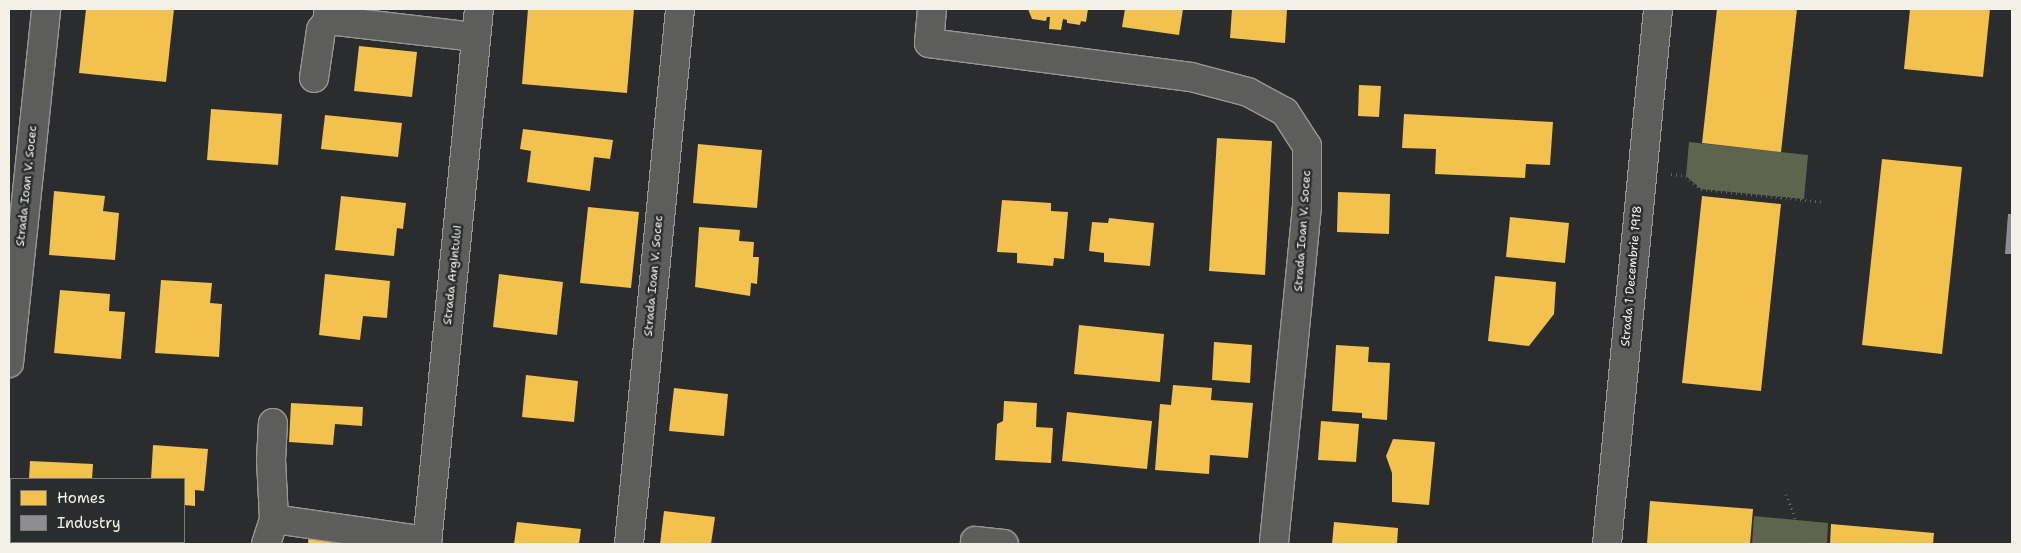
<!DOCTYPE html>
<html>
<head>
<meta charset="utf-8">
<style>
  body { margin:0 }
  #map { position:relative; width:2021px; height:553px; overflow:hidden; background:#2b2c2d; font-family:"Shantell Sans",sans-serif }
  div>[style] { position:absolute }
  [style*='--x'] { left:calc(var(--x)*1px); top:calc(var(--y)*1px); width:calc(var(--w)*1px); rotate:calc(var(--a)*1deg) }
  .green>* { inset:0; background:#5e654f }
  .homes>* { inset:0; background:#f2c14e }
  .industry>* { inset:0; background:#8d8d92 }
  .path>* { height:3px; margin-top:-1.5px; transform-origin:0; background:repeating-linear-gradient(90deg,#646464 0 1px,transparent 0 5px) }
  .roads { filter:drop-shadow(1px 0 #979796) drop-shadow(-1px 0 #979796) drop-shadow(0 1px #979796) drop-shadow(0 -1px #979796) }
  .minor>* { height:28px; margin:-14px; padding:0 14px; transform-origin:14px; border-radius:14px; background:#5d5d5c }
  span { translate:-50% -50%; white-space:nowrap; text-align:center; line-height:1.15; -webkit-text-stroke:5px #2a2d2e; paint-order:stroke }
  .street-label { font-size:12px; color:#f4f1e8 }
  .frame { position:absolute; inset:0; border:10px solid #f4f1e8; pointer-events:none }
  .legend { position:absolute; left:10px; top:478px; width:175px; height:65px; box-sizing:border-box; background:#2a2d2e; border:1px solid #7b7b78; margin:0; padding:6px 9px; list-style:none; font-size:15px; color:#f4f1e8 }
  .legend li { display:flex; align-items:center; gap:10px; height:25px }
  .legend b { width:25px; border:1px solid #7b7b78 }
</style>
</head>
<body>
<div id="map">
  <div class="green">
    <div style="clip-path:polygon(1689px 142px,1808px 155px,1804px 199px,1701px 189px,1686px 176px)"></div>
    <div style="clip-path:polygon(1754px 516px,1828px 523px,1827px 544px,1752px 544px)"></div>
  </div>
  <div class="homes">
    <div style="clip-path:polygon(86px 9px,174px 9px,166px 82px,79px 73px)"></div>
    <div style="clip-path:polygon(528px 9px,634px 9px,627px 93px,522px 84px)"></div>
    <div style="clip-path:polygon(1028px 9px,1088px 9px,1086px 22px,1081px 21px,1080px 25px,1067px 23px,1067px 20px,1063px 19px,1061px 30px,1049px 29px,1050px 17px,1047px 17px,1046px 21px,1032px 19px)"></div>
    <div style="clip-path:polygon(1125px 9px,1183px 9px,1179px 35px,1122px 27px)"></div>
    <div style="clip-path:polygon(1232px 9px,1287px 9px,1285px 43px,1230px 38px)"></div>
    <div style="clip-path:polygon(1717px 9px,1797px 9px,1781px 152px,1702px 143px)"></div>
    <div style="clip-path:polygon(1910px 9px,1990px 9px,1983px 77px,1904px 69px)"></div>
    <div style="clip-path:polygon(359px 46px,417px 52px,412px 97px,354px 91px)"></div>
    <div style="clip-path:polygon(1359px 85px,1381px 86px,1379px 117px,1358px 116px)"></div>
    <div style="clip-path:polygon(211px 109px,282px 114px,278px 165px,207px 160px)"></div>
    <div style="clip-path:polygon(1404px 114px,1553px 122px,1550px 165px,1526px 164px,1525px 178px,1435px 174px,1436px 149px,1402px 148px)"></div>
    <div style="clip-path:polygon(325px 115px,402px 123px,398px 157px,321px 149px)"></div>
    <div style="clip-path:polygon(523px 129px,613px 140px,610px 159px,594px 157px,590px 191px,527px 182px,531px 151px,520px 149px)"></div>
    <div style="clip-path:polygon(1217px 138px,1272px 141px,1265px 275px,1209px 271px)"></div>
    <div style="clip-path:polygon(698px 144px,762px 150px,757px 208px,693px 203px)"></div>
    <div style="clip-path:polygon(1882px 159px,1962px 167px,1942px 354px,1862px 345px)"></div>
    <div style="clip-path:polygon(54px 191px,105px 196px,103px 211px,119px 213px,115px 260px,49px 255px)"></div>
    <div style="clip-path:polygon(1338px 192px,1390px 194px,1389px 234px,1337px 232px)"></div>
    <div style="clip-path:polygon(341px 196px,406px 203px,403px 229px,397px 228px,394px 256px,335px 250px)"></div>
    <div style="clip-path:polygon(1702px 196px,1781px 204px,1761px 391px,1682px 383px)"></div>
    <div style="clip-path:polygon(1002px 200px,1051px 203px,1051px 211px,1068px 212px,1064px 259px,1054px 258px,1053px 266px,1017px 263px,1017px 253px,997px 252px)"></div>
    <div style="clip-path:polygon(588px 207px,639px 212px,631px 288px,580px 283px)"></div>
    <div style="clip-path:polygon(1510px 217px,1569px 223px,1565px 263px,1506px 257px)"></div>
    <div style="clip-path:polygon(1109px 218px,1154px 223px,1150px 266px,1104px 262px,1104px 253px,1089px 251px,1092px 222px,1108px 223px)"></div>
    <div style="clip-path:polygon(699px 227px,740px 230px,739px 241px,754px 242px,753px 257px,759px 257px,757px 284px,751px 283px,750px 296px,695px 287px)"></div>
    <div style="clip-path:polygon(325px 274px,390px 281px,387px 318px,363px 316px,360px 340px,319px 335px)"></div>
    <div style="clip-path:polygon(499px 274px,563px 282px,557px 335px,493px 327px)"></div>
    <div style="clip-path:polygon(1495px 276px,1556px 282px,1554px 314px,1529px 346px,1488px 341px)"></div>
    <div style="clip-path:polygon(161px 280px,212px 283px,210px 303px,222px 304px,219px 357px,155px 353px)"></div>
    <div style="clip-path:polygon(60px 290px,110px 294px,109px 311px,125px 312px,121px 359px,54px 353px)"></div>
    <div style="clip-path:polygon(1079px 325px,1164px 334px,1160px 382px,1074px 374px)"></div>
    <div style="clip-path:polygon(1214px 342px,1252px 345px,1250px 383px,1212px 380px)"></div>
    <div style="clip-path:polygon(1336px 345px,1369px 347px,1368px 362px,1390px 363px,1387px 420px,1362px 418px,1362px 413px,1332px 411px)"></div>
    <div style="clip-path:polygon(526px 375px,578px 381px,574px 422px,522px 417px)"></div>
    <div style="clip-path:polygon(1173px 385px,1212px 388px,1211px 400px,1253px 403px,1248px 458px,1210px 455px,1209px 474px,1155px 470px,1160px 404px,1171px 405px)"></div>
    <div style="clip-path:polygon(674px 388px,728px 394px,724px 436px,669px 431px)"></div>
    <div style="clip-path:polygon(1004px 401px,1037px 403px,1036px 427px,1053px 428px,1051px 463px,995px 460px,997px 424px,1003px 421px)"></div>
    <div style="clip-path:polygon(291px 403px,363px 407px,362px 426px,335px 424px,333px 445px,289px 442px)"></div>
    <div style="clip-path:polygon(1067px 412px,1152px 421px,1147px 469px,1062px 461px)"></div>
    <div style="clip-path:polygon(1321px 421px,1359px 424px,1356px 462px,1318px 460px)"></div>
    <div style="clip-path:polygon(1393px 439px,1435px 442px,1429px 505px,1392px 502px,1392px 473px,1386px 456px)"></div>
    <div style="clip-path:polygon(153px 445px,208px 449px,204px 491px,195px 490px,195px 506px,184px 505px,184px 479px,151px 479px)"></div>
    <div style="clip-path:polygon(30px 461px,93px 464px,92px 479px,29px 479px)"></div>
    <div style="clip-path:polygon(1650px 501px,1753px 509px,1750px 544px,1647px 544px)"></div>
    <div style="clip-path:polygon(664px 511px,715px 517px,711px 544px,660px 544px)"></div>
    <div style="clip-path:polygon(517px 522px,581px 529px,579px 544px,514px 544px)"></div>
    <div style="clip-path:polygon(1334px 522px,1398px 528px,1397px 544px,1332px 544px)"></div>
    <div style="clip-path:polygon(1831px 524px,1934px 533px,1933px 544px,1830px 544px)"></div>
    <div style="clip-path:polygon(309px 531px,349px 535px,349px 544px,308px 544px)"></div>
    <div style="clip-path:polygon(144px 542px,175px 542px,192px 544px,144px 544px)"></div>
  </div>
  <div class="industry">
    <div style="clip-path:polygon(2008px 214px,2012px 214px,2012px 254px,2005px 254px)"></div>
  </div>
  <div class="path">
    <div style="--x:1671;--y:174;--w:15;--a:8"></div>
    <div style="--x:1686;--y:176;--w:20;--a:41"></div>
    <div style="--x:1701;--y:189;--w:124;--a:6"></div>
    <div style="--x:1786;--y:494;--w:53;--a:69.2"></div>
  </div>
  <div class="roads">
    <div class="minor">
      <div style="--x:932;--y:9;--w:34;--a:95"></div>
      <div style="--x:929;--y:43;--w:264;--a:7.4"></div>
      <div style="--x:1191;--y:77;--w:59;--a:14.7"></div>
      <div style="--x:1248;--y:92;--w:42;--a:28.4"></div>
      <div style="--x:1285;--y:112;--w:40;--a:57.1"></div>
      <div style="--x:1307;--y:146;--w:60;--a:90"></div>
      <div style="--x:1307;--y:206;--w:340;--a:95.6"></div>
      <div style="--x:328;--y:20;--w:149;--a:6.6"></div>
      <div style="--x:314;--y:78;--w:49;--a:-81.7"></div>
      <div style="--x:321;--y:30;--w:12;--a:-55"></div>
      <div style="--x:328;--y:20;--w:11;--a:-90"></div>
      <div style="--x:9;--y:363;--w:356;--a:-84"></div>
      <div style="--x:274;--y:519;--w:155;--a:8.2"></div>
      <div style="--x:975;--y:541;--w:29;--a:6"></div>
      <div style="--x:266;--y:544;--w:26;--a:-72"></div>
      <div style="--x:274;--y:519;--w:59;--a:-92.9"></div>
      <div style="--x:271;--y:460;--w:37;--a:-87"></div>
      <div style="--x:427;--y:544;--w:538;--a:-84.45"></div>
      <div style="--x:629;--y:544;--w:537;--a:-84.55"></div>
      <div style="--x:1607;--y:544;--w:537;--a:-84.55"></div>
    </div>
  </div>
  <div class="street-label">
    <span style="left:27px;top:186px;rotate:-84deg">Strada Ioan V. Socec</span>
    <span style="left:1303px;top:231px;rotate:-86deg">Strada Ioan V. Socec</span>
    <span style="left:453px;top:275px;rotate:-84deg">Strada Argintului</span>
    <span style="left:654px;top:276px;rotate:-85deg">Strada Ioan V. Socec</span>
    <span style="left:1632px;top:276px;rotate:-85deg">Strada 1 Decembrie 1918</span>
  </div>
  <div class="frame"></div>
  <ul class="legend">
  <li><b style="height:14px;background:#f2c14e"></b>Homes</li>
  <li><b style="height:14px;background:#8d8d92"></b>Industry</li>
  </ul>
</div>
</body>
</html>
